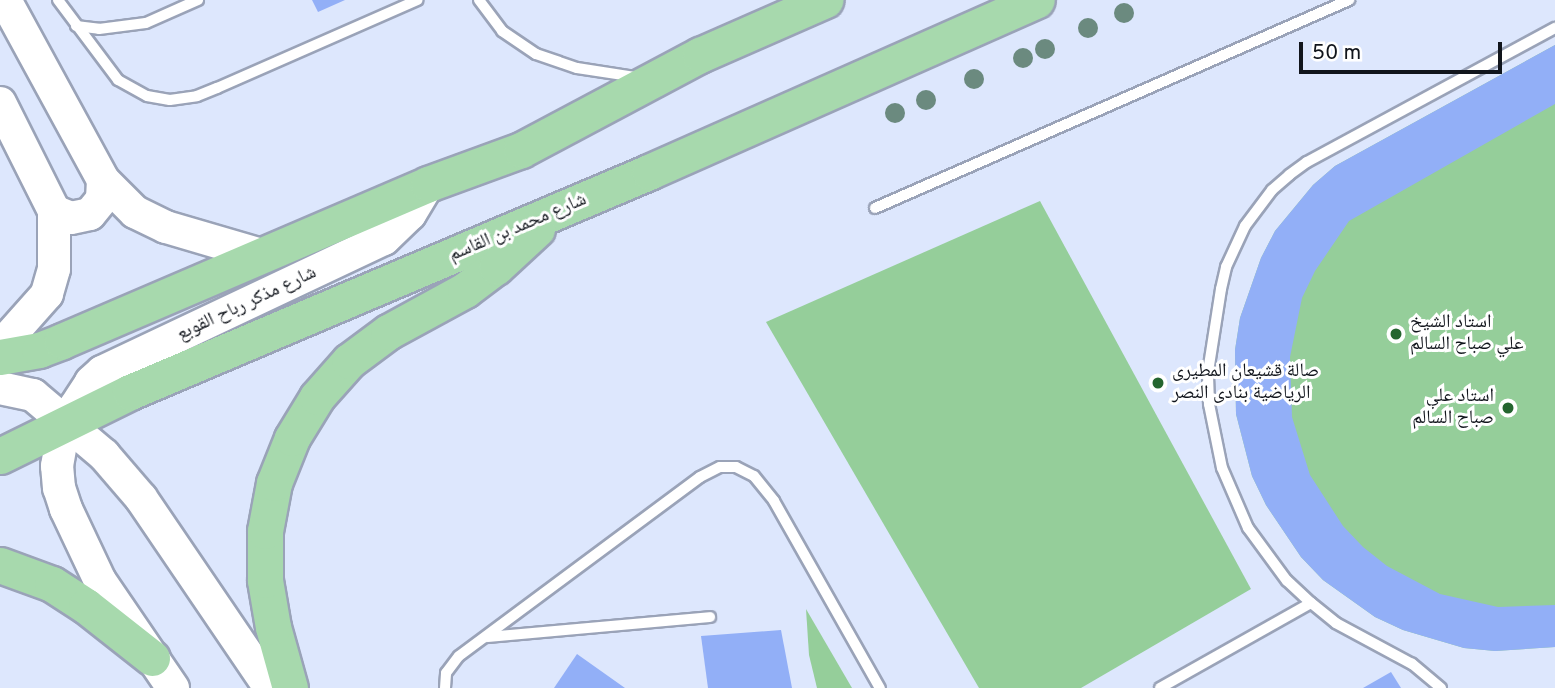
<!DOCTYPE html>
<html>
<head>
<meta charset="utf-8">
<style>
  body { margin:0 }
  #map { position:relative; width:1555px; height:688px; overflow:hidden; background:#dde7fd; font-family:Overpass,"Noto Naskh Arabic",sans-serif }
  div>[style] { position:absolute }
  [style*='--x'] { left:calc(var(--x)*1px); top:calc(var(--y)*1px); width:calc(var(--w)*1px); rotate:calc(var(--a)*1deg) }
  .green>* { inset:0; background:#95ce9a }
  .building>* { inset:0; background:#92aff7 }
  .roads { filter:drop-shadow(2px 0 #9aa3b8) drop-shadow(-2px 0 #9aa3b8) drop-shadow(0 2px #9aa3b8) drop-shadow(0 -2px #9aa3b8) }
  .lane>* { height:10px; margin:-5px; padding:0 5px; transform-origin:5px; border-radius:5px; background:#fff }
  .secondary>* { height:32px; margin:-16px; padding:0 16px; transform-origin:16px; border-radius:16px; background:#fff }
  .primary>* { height:35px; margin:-17.5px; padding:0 17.5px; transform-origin:17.5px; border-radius:17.5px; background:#a7d9ad }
  .trees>* { width:20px; height:20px; margin:-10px; border-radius:50%; background:#6b8a7f }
  .dots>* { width:19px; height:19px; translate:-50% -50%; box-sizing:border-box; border:4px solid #fff; border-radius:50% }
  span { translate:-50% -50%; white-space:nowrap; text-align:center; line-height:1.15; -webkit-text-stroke:6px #fff; paint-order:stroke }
  .street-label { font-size:19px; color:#11151c }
  .poi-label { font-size:19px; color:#11151c }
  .left { translate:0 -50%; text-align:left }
  .right { translate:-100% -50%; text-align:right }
  .scale { position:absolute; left:1299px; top:42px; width:203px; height:32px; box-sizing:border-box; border:4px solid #11151c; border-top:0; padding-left:9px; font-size:21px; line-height:24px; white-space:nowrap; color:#11151c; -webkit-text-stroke:5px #fff; paint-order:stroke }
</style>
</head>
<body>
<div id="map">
  <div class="green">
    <div style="clip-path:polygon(1555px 45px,1555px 647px,1495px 651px,1464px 648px,1403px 630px,1375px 617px,1323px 580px,1301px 557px,1266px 505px,1252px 476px,1236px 414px,1235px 350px,1240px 318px,1261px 258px,1275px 231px,1313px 185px,1335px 166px)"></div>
    <div style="clip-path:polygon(1040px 201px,1251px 589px,1081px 688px,979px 688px,766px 322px)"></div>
    <div style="clip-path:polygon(806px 609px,852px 688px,817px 688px,809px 655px)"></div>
  </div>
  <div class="building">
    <div style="clip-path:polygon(312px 0,345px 0,318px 12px)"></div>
    <div style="clip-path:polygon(1555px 45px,1555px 104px,1349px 221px,1315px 271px,1302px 298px,1290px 357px,1292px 417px,1310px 475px,1343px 526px,1363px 547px,1387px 566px,1440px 594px,1498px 607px,1555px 605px,1555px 647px,1495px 651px,1464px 648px,1403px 630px,1375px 617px,1323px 580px,1301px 557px,1266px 505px,1252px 476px,1236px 414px,1235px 350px,1240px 318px,1261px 258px,1275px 231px,1313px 185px,1335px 166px)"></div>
    <div style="clip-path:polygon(781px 630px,792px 688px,708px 688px,701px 636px)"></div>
    <div style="clip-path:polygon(577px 654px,625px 688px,554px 688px)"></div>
    <div style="clip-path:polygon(1391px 672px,1401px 688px,1363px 688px)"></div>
  </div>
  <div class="roads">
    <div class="lane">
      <div style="--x:58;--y:0;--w:100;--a:53.1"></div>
      <div style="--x:118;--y:80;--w:33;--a:29"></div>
      <div style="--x:147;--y:96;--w:23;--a:10"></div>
      <div style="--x:170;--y:100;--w:27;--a:-8"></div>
      <div style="--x:197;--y:96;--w:22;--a:-22"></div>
      <div style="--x:217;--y:88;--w:219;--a:-23.7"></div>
      <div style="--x:479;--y:0;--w:39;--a:53"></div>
      <div style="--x:502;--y:31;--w:41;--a:34.1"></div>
      <div style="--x:536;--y:54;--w:43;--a:18.9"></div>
      <div style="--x:577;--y:68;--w:60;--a:8.7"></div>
      <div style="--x:76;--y:26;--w:23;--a:7"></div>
      <div style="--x:99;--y:29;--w:47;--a:-7.3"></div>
      <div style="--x:146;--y:23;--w:57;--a:-23.9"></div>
      <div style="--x:875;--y:208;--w:518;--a:-23.69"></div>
      <div style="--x:487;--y:637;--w:224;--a:-5.1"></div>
      <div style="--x:445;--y:688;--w:15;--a:-86"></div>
      <div style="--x:446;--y:673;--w:21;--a:-53"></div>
      <div style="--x:459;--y:656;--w:300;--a:-36.6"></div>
      <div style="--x:700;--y:477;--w:22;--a:-27"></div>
      <div style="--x:720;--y:467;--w:16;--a:0"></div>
      <div style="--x:736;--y:467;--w:20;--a:27"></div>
      <div style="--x:754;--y:476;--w:32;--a:51"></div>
      <div style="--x:774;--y:501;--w:215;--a:60.5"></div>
      <div style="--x:1160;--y:688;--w:173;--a:-29.4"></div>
      <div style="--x:1441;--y:688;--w:38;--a:-140"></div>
      <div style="--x:1412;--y:664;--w:86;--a:-151.7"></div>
      <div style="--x:1336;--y:623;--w:32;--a:-141"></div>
      <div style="--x:1311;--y:603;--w:33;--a:-137"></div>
      <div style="--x:1287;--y:581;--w:66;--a:-126.3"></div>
      <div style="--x:1248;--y:528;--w:65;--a:-113.4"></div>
      <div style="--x:1222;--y:468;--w:65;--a:-101.5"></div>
      <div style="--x:1209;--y:404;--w:32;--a:-92"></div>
      <div style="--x:1208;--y:372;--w:84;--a:-81.1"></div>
      <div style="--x:1221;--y:289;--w:23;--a:-77"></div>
      <div style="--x:1226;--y:267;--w:45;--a:-65.1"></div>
      <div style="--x:1245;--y:226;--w:45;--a:-53.1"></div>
      <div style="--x:1272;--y:190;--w:23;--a:-41"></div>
      <div style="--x:1289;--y:175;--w:22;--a:-36"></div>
      <div style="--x:1307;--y:162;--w:282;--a:-28.4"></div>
    </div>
    <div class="secondary">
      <div style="--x:5;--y:0;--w:205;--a:61.4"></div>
      <div style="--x:103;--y:180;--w:45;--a:45"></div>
      <div style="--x:135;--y:212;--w:34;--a:26"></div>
      <div style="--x:166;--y:227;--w:99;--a:16.4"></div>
      <div style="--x:0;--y:103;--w:121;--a:63.4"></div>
      <div style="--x:54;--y:211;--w:58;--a:90"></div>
      <div style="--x:54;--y:269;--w:26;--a:106"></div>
      <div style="--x:47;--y:294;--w:71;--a:131.6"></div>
      <div style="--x:54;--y:211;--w:18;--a:22"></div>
      <div style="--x:71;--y:218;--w:19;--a:-12"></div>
      <div style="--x:90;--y:214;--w:19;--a:-51"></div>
      <div style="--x:102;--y:199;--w:19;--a:-87"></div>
      <div style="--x:0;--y:388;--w:34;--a:12"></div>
      <div style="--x:33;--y:395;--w:93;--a:40.2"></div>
      <div style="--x:104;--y:455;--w:57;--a:49.3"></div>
      <div style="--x:141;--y:498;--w:230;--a:55.8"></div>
      <div style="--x:173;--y:688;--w:130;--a:-124.3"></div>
      <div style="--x:100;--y:581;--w:80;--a:-115.3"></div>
      <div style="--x:66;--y:509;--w:22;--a:-108"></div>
      <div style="--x:59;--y:488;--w:22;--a:-95"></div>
      <div style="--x:57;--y:466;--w:22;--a:-80"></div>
      <div style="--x:61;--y:444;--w:40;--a:-69"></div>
      <div style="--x:75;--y:407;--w:30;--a:-57"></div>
      <div style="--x:91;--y:382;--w:15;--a:-42"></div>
      <div style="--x:102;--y:372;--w:312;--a:-25.3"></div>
      <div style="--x:384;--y:239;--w:36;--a:-44"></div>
      <div style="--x:410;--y:214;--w:35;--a:-59"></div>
    </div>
    <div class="primary">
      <div style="--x:0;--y:357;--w:40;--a:-10"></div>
      <div style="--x:39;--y:350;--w:25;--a:-21"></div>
      <div style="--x:62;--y:341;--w:398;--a:-23.2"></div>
      <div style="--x:428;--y:184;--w:99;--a:-20.1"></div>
      <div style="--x:521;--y:150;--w:203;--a:-28"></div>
      <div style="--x:700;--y:55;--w:137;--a:-23.7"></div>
      <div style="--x:0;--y:456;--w:145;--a:-26.2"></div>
      <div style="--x:130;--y:392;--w:564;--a:-22.97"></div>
      <div style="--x:649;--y:172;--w:424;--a:-23.9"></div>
      <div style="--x:0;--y:565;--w:55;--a:20.1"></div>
      <div style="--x:52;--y:584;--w:40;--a:32.9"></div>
      <div style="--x:86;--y:606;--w:84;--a:38.2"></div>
      <div style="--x:290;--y:688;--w:63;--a:-105.6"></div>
      <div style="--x:273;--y:627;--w:48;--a:-99.7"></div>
      <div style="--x:265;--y:580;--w:49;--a:-90"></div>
      <div style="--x:265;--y:531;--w:49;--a:-79.4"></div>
      <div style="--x:274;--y:483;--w:48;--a:-68.2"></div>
      <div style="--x:292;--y:438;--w:48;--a:-58.6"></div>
      <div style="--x:317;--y:397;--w:48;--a:-48.4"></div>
      <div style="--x:349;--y:361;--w:49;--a:-36.6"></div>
      <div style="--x:388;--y:332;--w:88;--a:-28.6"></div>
      <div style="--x:465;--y:290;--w:39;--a:-37"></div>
      <div style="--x:496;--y:267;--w:56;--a:-42.8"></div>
    </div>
  </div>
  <div class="trees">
    <div style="left:1124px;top:13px"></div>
    <div style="left:1088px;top:28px"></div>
    <div style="left:1045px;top:49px"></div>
    <div style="left:1023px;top:58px"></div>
    <div style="left:974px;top:79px"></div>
    <div style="left:926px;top:100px"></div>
    <div style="left:895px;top:113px"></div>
  </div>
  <div class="dots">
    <div style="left:1396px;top:334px;background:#24652f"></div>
    <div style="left:1158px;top:383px;background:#24652f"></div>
    <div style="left:1508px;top:408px;background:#24652f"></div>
  </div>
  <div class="street-label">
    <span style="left:518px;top:228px;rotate:-23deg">شارع محمد بن القاسم</span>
    <span style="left:247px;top:304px;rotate:-25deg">شارع مذكر رباح القوبع</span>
  </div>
  <div class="poi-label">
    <span class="left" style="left:1410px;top:334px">استاد الشيخ<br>علي صباح السالم</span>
    <span class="left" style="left:1172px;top:383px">صالة قشيعان المطيرى<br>الرياضية بنادى النصر</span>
    <span class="right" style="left:1494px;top:408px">استاد علي<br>صباح السالم</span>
  </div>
  <div class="scale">50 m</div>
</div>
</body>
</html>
